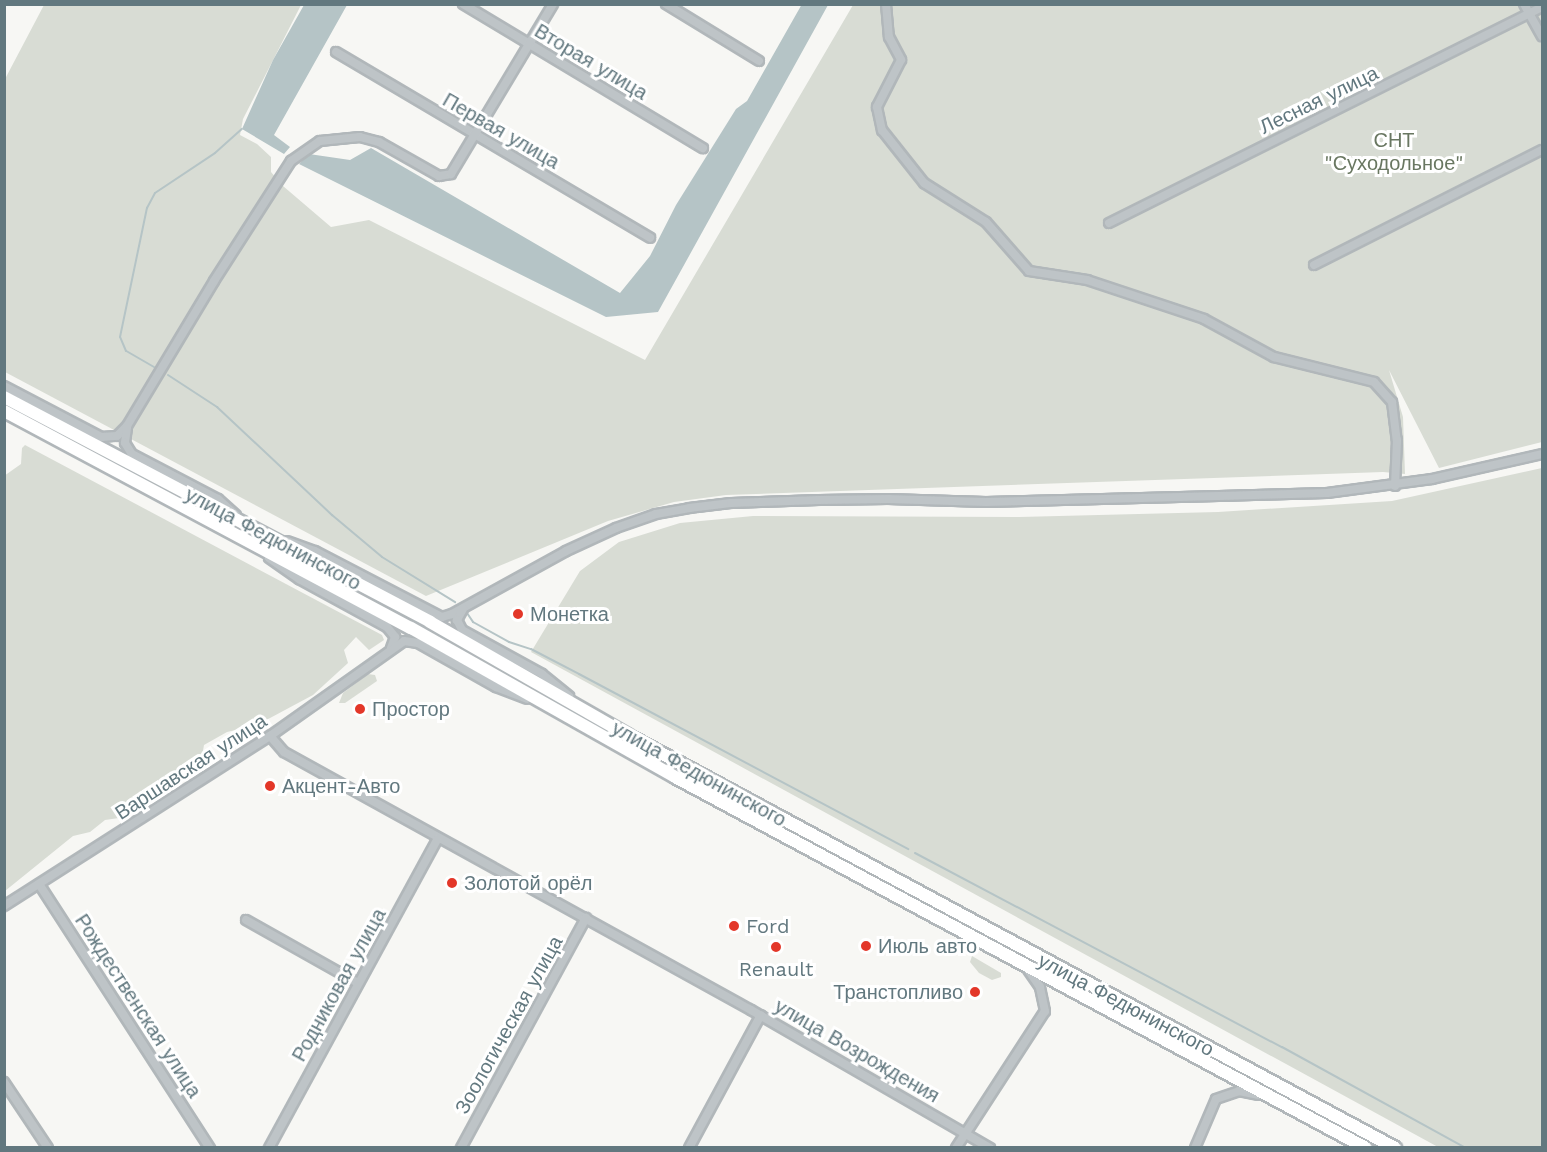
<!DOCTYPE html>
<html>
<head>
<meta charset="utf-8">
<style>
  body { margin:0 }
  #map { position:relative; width:1547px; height:1152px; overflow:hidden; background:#f7f7f4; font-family:"Work Sans",sans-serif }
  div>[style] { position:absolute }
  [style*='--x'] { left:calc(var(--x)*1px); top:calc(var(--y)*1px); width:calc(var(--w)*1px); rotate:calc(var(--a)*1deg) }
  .green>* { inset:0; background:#d8dcd4 }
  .water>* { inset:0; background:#b5c4c6 }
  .stream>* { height:2px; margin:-1px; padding:0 1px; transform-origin:1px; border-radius:1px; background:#b5c4c6 }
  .roads { filter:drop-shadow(2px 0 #b1b7ba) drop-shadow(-2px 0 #b1b7ba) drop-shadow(0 2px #b1b7ba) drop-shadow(0 -2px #b1b7ba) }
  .minor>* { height:8px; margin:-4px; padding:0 4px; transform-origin:4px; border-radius:4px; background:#bec4c7 }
  .trunk>* { height:12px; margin:-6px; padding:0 6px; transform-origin:6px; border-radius:6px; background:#fff }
  .dots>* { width:16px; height:16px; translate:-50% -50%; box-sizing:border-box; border:3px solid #fff; border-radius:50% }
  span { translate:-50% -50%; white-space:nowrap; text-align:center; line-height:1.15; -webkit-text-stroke:6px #fff; paint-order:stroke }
  .street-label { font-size:20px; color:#62787f }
  .park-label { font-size:20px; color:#697761 }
  .poi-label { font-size:20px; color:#62787f }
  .left { translate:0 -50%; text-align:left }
  .right { translate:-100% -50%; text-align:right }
  .frame { position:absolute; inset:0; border:6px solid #62787f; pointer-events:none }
</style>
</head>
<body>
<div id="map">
  <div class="green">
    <div style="clip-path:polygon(44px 5px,301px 5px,243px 119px,240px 135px,257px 144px,271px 157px,271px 172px,283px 186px,331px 227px,369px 220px,645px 360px,853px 5px,1542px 5px,1542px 442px,1439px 468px,1389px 370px,1403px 417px,1405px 474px,1383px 472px,726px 495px,674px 502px,608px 521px,426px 596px,5px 372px,5px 79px)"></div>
    <div style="clip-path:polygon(25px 445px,382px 635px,384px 640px,369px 650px,356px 637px,344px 650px,348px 663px,313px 695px,257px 725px,227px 732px,204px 745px,201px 762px,190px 777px,169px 784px,119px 818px,105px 820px,90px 832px,73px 836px,5px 891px,4px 476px,21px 464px,22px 448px)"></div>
    <div style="clip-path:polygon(1542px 468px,1542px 1147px,1438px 1147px,531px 652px,580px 571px,619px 542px,680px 523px,753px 516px,1019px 517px,1218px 512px,1392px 501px)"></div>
    <div style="clip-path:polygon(368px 674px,375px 675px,377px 681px,345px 703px,339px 703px,343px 693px)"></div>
    <div style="clip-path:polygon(972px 956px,1001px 973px,1001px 977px,992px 980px,979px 973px,970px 962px)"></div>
  </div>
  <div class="water">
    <div style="clip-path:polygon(802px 4px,828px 5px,658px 312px,606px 317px,299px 164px,309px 154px,350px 160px,371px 148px,620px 293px,650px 256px,676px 205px,736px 109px,747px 101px)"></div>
    <div style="clip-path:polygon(304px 5px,347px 5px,274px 135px,290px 147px,284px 154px,242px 129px,273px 60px)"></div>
  </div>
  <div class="stream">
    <div style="--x:154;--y:367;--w:32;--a:-150"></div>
    <div style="--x:126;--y:351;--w:15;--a:-113"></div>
    <div style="--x:120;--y:337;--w:132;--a:-78.2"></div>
    <div style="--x:147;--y:208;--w:17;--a:-62"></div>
    <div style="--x:155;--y:193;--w:72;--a:-33.7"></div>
    <div style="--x:215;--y:153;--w:36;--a:-42"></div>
    <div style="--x:168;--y:375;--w:59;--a:33.1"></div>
    <div style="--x:217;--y:407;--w:158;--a:43.2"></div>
    <div style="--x:332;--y:515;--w:65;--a:40"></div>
    <div style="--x:382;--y:557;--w:86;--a:31.7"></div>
    <div style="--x:467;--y:613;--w:11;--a:56"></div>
    <div style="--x:473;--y:622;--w:41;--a:29.1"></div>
    <div style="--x:509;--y:642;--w:23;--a:18"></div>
    <div style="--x:531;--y:649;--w:54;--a:27.5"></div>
    <div style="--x:579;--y:674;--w:373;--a:28"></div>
    <div style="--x:915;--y:853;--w:415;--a:27.9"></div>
    <div style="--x:1282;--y:1047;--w:210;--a:28.8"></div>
  </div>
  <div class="roads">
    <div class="minor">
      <div style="--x:463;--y:4;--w:280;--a:31"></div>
      <div style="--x:666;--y:4;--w:109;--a:31.5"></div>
      <div style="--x:886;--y:4;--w:33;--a:85"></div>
      <div style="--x:889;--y:37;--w:26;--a:62"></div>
      <div style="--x:901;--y:60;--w:53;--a:117.1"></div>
      <div style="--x:877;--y:107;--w:24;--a:78"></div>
      <div style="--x:882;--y:130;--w:68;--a:51.6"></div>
      <div style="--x:924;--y:183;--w:73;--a:32.2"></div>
      <div style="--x:986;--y:222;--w:65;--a:48.7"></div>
      <div style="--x:1029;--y:271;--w:59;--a:8.8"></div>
      <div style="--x:1087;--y:280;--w:123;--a:18.4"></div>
      <div style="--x:1204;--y:319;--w:80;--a:28.5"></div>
      <div style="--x:1274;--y:357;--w:103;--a:14"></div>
      <div style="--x:1374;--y:382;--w:27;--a:48"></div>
      <div style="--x:1392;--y:402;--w:38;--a:83"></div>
      <div style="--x:1397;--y:440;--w:46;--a:92.5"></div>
      <div style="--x:1524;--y:4;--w:37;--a:61"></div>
      <div style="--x:336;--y:52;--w:365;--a:30.6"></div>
      <div style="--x:1109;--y:223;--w:484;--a:-26.5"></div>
      <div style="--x:1314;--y:265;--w:255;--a:-26.8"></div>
      <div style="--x:4;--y:386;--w:110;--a:27.7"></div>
      <div style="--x:101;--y:437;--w:16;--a:-4"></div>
      <div style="--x:117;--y:436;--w:14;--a:-45"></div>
      <div style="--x:127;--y:426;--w:169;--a:-59"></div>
      <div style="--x:214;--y:281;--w:143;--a:-57.3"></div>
      <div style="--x:291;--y:161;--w:35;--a:-35"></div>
      <div style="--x:320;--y:141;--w:40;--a:-5.7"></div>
      <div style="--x:360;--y:137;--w:20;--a:15"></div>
      <div style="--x:379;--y:142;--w:69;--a:29.5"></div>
      <div style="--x:439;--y:176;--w:12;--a:-9"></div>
      <div style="--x:451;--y:174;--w:198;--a:-59"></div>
      <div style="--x:127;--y:428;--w:15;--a:98"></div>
      <div style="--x:125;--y:443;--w:13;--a:58"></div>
      <div style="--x:132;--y:454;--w:97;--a:27.6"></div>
      <div style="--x:218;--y:499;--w:24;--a:42"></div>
      <div style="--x:287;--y:541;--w:30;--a:20"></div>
      <div style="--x:315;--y:551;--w:143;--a:27.5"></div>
      <div style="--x:442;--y:617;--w:10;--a:-17"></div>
      <div style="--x:452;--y:614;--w:130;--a:-28.9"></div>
      <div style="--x:566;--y:551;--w:55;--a:-24.7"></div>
      <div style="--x:616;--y:528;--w:42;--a:-19.3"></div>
      <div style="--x:656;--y:514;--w:34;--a:-10"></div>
      <div style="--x:689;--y:508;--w:42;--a:-6.8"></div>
      <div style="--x:731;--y:503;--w:88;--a:-2"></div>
      <div style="--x:819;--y:500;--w:69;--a:-0.8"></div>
      <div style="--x:888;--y:499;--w:98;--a:1.8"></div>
      <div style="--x:986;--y:502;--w:341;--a:-1.5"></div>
      <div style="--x:1327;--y:493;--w:106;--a:-7.6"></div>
      <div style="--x:1432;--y:479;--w:113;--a:-12.8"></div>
      <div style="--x:269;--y:558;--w:37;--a:35"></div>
      <div style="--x:299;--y:579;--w:100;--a:28.6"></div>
      <div style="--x:387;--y:627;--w:13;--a:51"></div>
      <div style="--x:395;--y:637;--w:12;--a:110"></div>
      <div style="--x:463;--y:609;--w:13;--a:119"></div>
      <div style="--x:457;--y:620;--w:11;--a:63"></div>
      <div style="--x:462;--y:630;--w:91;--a:28.8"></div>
      <div style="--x:542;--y:674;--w:35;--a:39"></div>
      <div style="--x:270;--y:736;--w:21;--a:49"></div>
      <div style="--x:284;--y:752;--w:534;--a:28.92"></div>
      <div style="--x:751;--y:1010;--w:276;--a:30"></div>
      <div style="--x:39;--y:884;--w:315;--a:57.1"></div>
      <div style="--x:4;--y:906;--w:316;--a:-32.6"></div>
      <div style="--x:270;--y:736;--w:164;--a:-35.3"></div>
      <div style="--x:404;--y:641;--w:14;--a:8"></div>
      <div style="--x:418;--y:643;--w:90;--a:29.4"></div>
      <div style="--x:496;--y:687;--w:33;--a:21"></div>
      <div style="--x:246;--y:920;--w:129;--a:29.4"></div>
      <div style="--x:4;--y:1082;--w:79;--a:56.3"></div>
      <div style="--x:269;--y:1148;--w:353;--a:-61.4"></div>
      <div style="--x:461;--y:1148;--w:262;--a:-61.5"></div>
      <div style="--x:689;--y:1148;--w:151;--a:-61.6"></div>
      <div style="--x:956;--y:1148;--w:163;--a:-57"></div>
      <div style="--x:1045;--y:1011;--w:25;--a:-102"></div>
      <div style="--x:1040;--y:987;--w:21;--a:-125"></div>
      <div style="--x:1195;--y:1148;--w:53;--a:-66.8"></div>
      <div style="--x:1216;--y:1099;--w:24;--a:-19"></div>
      <div style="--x:1239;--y:1091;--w:19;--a:12"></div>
    </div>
    <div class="trunk">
      <div style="--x:4;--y:397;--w:482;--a:27.8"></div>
      <div style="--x:430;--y:622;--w:229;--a:29.8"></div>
      <div style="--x:629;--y:736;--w:870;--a:28.27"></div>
      <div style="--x:4;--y:411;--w:461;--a:28.1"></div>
      <div style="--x:411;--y:628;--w:303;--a:29.4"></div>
      <div style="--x:675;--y:777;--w:784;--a:28.23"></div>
    </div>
  </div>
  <div class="dots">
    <div style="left:518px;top:614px;background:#e33729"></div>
    <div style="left:360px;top:709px;background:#e33729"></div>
    <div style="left:270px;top:786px;background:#e33729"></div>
    <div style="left:452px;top:883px;background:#e33729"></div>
    <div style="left:734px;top:926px;background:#e33729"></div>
    <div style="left:866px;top:946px;background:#e33729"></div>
    <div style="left:776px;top:947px;background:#e33729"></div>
    <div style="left:975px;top:992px;background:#e33729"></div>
  </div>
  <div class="street-label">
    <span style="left:591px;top:62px;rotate:31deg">Вторая улица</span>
    <span style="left:1319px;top:100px;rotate:-26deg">Лесная улица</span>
    <span style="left:501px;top:131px;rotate:30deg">Первая улица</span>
    <span style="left:273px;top:539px;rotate:28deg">улица Федюнинского</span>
    <span style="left:191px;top:767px;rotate:-33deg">Варшавская улица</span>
    <span style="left:699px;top:774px;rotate:29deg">улица Федюнинского</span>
    <span style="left:339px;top:985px;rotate:-61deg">Родниковая улица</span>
    <span style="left:1126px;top:1005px;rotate:28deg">улица Федюнинского</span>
    <span style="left:138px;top:1006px;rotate:57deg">Рождественская улица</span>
    <span style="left:509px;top:1025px;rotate:-61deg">Зоологическая улица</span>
    <span style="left:857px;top:1051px;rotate:30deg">улица Возрождения</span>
  </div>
  <div class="park-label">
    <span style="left:1394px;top:152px">СНТ<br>"Суходольное"</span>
  </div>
  <div class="poi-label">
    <span class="left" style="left:530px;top:614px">Монетка</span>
    <span class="left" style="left:372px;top:709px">Простор</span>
    <span class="left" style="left:282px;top:786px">Акцент-Авто</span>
    <span class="left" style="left:464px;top:883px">Золотой орёл</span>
    <span class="left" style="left:746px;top:926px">Ford</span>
    <span class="left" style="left:878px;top:946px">Июль авто</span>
    <span style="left:776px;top:969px">Renault</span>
    <span class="right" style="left:963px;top:992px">Транстопливо</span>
  </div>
  <div class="frame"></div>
</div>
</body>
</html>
